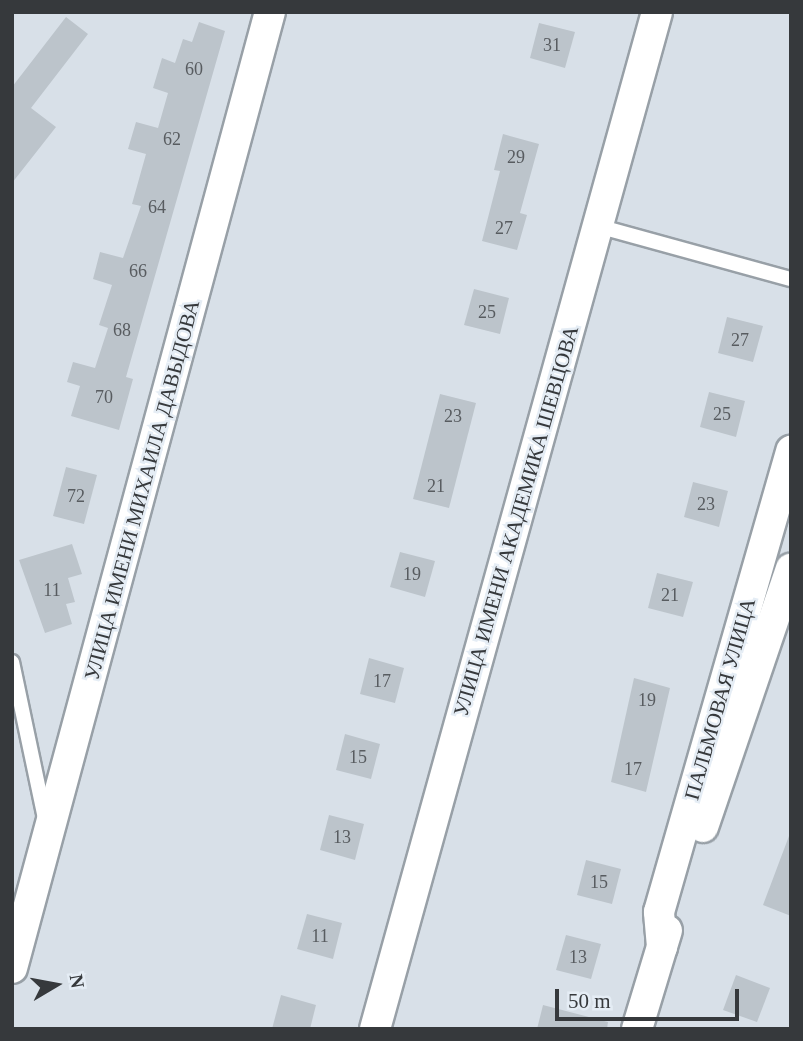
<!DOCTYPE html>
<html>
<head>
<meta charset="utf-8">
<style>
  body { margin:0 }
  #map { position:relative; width:803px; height:1041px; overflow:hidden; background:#d8e0e8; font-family:"Times New Roman",serif }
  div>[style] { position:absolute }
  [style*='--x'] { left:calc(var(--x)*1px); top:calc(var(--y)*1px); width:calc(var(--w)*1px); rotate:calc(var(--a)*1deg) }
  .building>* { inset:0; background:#bcc4cb }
  .roads { filter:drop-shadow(2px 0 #98a0a7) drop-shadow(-2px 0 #98a0a7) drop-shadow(0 2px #98a0a7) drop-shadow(0 -2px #98a0a7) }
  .service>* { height:14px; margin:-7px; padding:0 7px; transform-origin:7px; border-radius:7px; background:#fff }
  .minor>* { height:30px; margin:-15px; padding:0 15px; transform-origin:15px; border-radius:15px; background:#fff }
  span { translate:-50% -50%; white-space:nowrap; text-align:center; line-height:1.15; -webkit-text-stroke:5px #e5edf5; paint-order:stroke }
  .number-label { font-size:18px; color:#585c60 }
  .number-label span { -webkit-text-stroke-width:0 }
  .street-label { font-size:21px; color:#36393c }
  .frame { position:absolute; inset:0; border:14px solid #36393c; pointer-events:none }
  .north { position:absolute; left:21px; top:950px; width:70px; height:70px; -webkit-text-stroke:5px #e5edf5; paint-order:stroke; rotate:80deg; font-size:19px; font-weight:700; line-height:28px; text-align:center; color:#36393c }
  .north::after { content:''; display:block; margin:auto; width:24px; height:32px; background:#36393c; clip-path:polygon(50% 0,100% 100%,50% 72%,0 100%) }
  .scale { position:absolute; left:555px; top:989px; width:184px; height:32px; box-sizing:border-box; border:4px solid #36393c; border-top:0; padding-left:9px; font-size:21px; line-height:24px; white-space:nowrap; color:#36393c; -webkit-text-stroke:5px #e5edf5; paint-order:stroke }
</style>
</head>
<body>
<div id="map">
  <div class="building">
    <div style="clip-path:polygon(66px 17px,88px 34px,31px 108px,56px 127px,12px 183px,12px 87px)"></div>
    <div style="clip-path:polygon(199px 22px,225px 31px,126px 377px,133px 379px,119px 430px,71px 416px,80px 386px,67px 382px,73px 362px,95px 368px,108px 328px,99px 325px,112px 285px,93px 279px,100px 252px,123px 258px,141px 206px,132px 204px,146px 154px,128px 149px,136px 122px,158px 128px,168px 93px,153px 88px,162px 58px,175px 63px,183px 39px,192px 42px)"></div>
    <div style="clip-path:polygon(539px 23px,575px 32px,565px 68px,530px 58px)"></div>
    <div style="clip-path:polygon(503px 134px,539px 144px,520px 213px,527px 215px,517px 250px,482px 241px,500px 171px,494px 170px)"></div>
    <div style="clip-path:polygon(474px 289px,509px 298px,500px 334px,464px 325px)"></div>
    <div style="clip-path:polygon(727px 317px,763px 326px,753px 362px,718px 353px)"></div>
    <div style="clip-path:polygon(709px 392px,745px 401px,736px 437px,700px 427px)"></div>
    <div style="clip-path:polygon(440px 394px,476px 403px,449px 508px,413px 499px)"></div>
    <div style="clip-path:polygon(66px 467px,97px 475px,84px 524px,53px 516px)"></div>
    <div style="clip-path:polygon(693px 482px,728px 491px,719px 527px,684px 517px)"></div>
    <div style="clip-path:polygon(72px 544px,82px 574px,68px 578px,75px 602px,66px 604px,72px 624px,45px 633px,19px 560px)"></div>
    <div style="clip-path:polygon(400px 552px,435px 561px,425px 597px,390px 587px)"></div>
    <div style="clip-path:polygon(657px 573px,693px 582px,683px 617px,648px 608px)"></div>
    <div style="clip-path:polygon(369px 658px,404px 668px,395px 703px,360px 694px)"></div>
    <div style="clip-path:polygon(634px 678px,670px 688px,646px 792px,611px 782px)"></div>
    <div style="clip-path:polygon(345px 734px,380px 744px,371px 779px,336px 770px)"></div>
    <div style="clip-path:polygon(329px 815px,364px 824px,355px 860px,320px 850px)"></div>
    <div style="clip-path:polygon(789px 836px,791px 836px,791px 916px,763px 905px)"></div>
    <div style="clip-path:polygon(586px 860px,621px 869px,612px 904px,577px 895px)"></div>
    <div style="clip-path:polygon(307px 914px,342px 923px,333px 959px,297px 949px)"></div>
    <div style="clip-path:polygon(566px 935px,601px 944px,591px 979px,556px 970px)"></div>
    <div style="clip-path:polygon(736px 975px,770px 988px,757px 1022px,723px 1010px)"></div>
    <div style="clip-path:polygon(281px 995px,316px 1005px,310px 1029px,272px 1029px)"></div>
    <div style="clip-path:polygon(543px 1005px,608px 1022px,607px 1029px,537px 1029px)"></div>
  </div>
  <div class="roads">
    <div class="service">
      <div style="--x:598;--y:226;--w:200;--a:15.4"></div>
      <div style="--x:12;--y:662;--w:159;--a:78.1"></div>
    </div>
    <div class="minor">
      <div style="--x:703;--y:827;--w:273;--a:-71.2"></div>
      <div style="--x:662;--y:947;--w:35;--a:-95"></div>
      <div style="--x:659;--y:912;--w:480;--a:-74"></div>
      <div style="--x:12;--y:968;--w:990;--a:-74.9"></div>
      <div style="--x:375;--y:1029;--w:1055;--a:-74.5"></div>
      <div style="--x:637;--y:1029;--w:103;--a:-73.1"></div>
    </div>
  </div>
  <div class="number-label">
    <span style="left:552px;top:45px">31</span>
    <span style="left:194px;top:69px">60</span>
    <span style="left:172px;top:139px">62</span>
    <span style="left:516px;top:157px">29</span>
    <span style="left:157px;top:207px">64</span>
    <span style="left:504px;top:228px">27</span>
    <span style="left:138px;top:271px">66</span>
    <span style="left:487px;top:312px">25</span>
    <span style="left:122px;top:330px">68</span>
    <span style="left:740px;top:340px">27</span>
    <span style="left:104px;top:397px">70</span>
    <span style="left:722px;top:414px">25</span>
    <span style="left:453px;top:416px">23</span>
    <span style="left:436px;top:486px">21</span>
    <span style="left:76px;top:496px">72</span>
    <span style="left:706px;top:504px">23</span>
    <span style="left:412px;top:574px">19</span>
    <span style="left:52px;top:590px">11</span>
    <span style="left:670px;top:595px">21</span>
    <span style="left:382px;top:681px">17</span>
    <span style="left:647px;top:700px">19</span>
    <span style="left:358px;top:757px">15</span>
    <span style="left:633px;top:769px">17</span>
    <span style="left:342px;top:837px">13</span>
    <span style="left:599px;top:882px">15</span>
    <span style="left:320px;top:936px">11</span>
    <span style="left:578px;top:957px">13</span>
  </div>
  <div class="street-label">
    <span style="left:142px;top:490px;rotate:-75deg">УЛИЦА ИМЕНИ МИХАИЛА ДАВЫДОВА</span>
    <span style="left:516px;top:521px;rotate:-74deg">УЛИЦА ИМЕНИ АКАДЕМИКА ШЕВЦОВА</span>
    <span style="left:720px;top:699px;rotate:-74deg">ПАЛЬМОВАЯ УЛИЦА</span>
  </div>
  <div class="frame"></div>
  <div class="north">N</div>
  <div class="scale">50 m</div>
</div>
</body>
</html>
